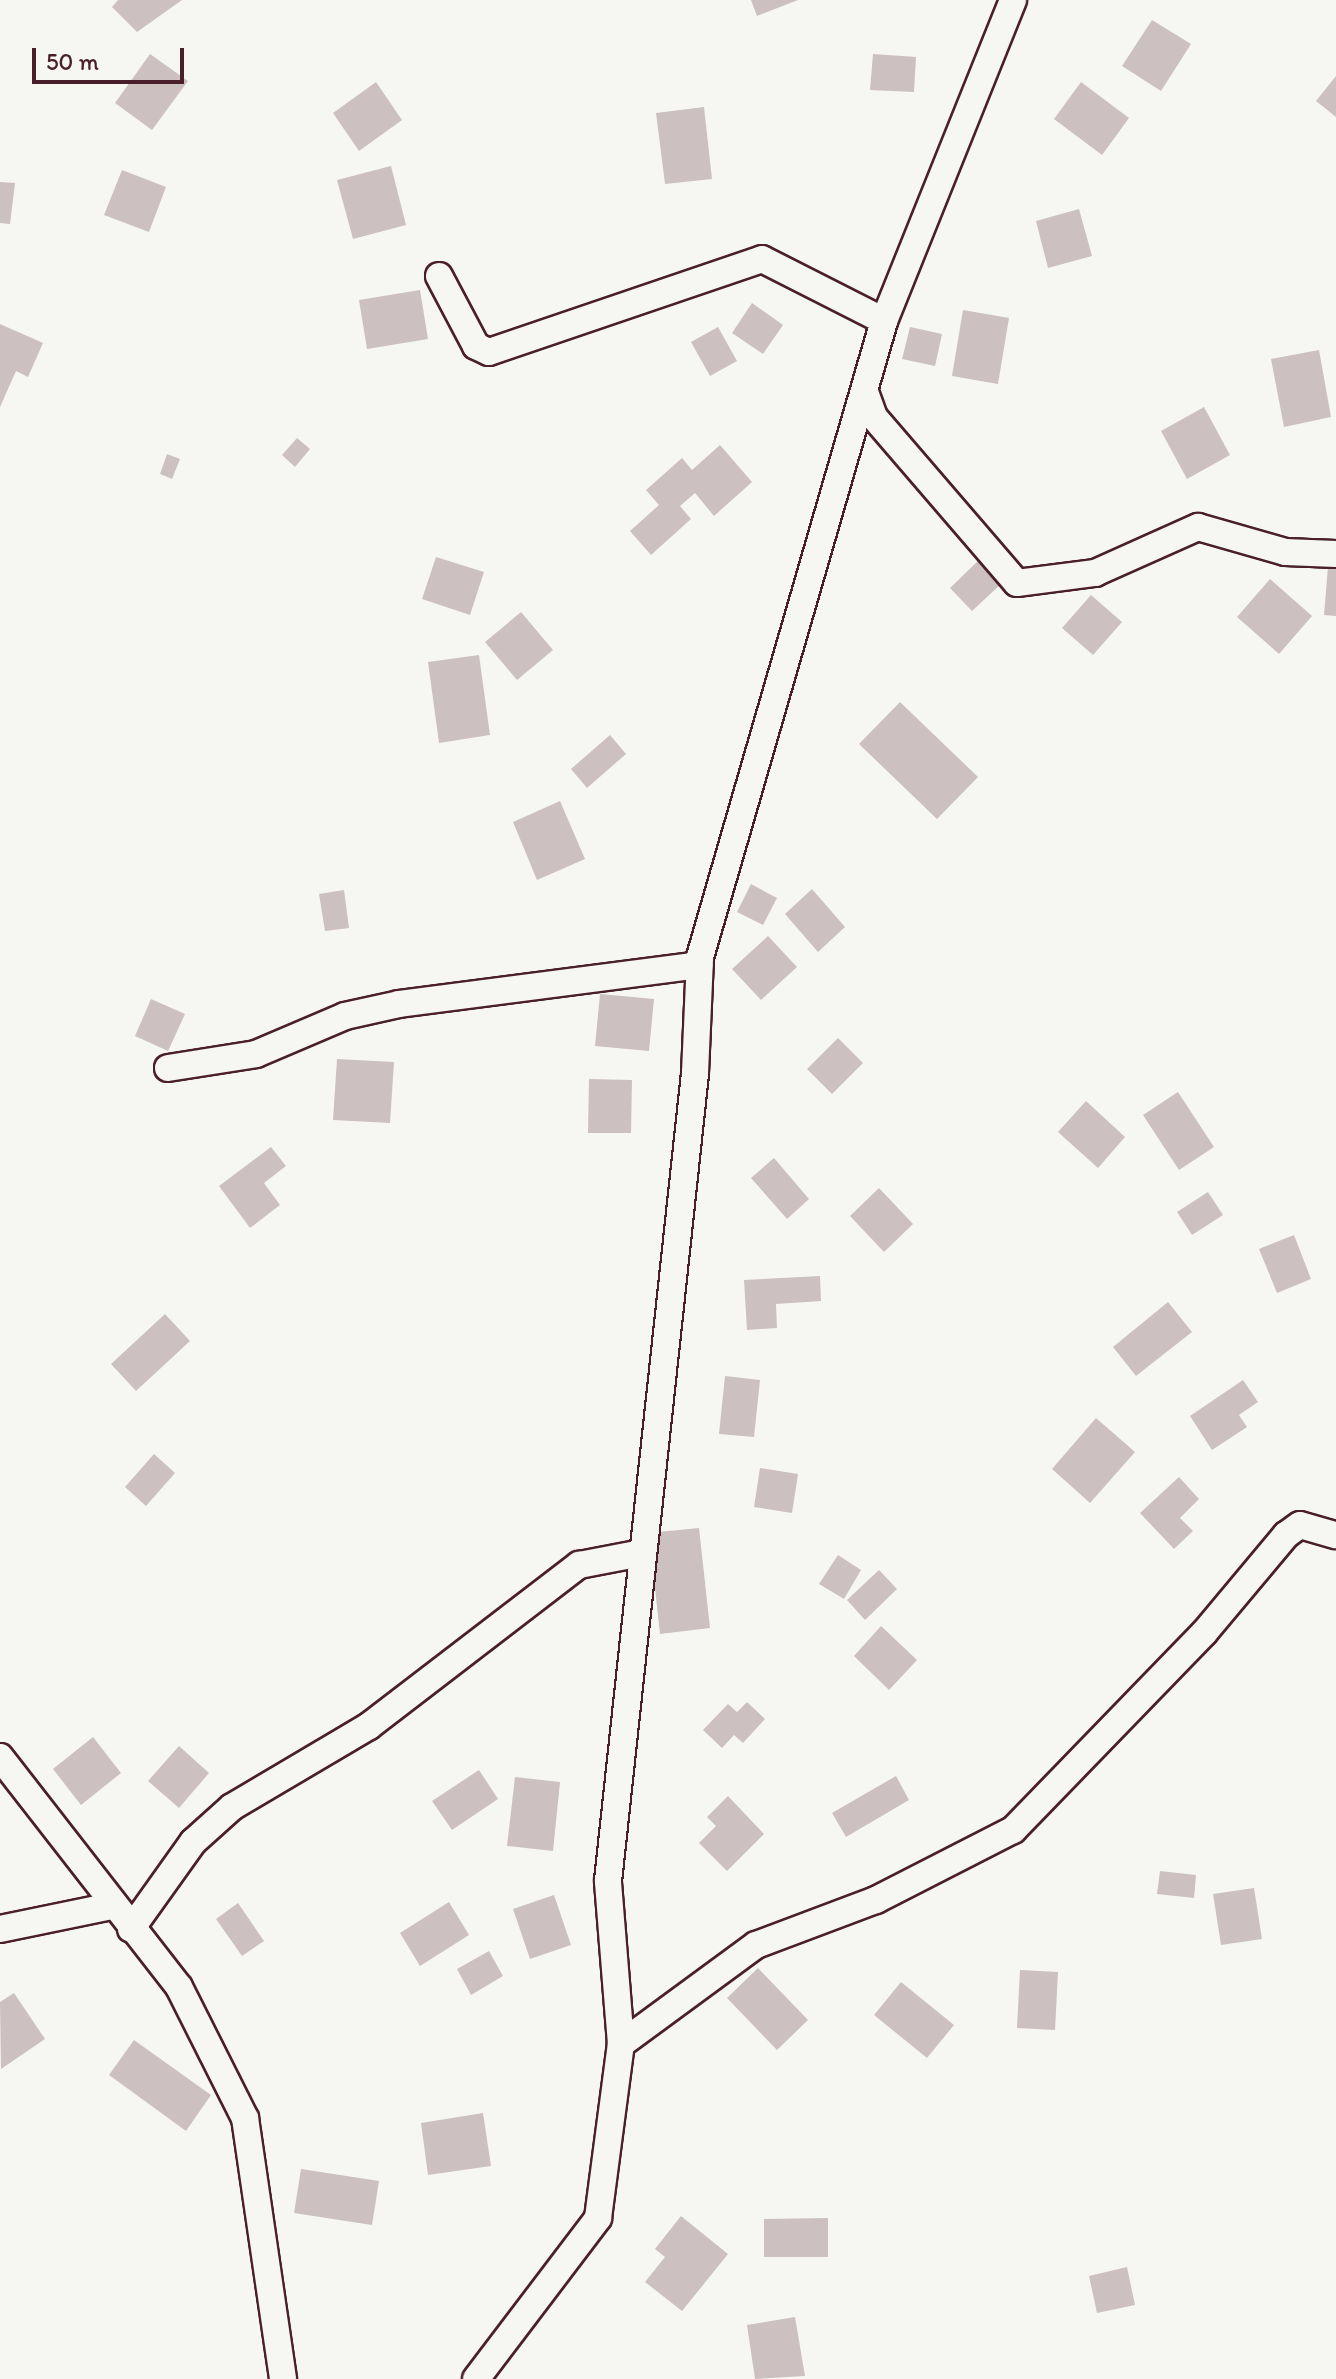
<!DOCTYPE html>
<html>
<head>
<meta charset="utf-8">
<style>
  body { margin:0 }
  #map { position:relative; width:1336px; height:2379px; overflow:hidden; background:#f6f6f2; font-family:Itim,sans-serif }
  div>[style] { position:absolute }
  [style*='--x'] { left:calc(var(--x)*1px); top:calc(var(--y)*1px); width:calc(var(--w)*1px); rotate:calc(var(--a)*1deg) }
  .building>* { inset:0; background:#ccc1c0 }
  .roads { filter:drop-shadow(2px 0 #4a1f2b) drop-shadow(-2px 0 #4a1f2b) drop-shadow(0 2px #4a1f2b) drop-shadow(0 -2px #4a1f2b) }
  .minor>* { height:26px; margin:-13px; padding:0 13px; transform-origin:13px; border-radius:13px; background:#f6f6f2 }
  span { translate:-50% -50%; white-space:nowrap; text-align:center; line-height:1.15; -webkit-text-stroke:6px #f6f6f2; paint-order:stroke }
  .scale { position:absolute; left:32px; top:48px; width:152px; height:36px; box-sizing:border-box; border:4px solid #4a1f2b; border-top:0; padding-left:10px; font-size:24px; line-height:28px; white-space:nowrap; color:#4a1f2b; -webkit-text-stroke:6px #f6f6f2; paint-order:stroke }
</style>
</head>
<body>
<div id="map">
  <div class="building">
    <div style="clip-path:polygon(118px 0,182px 0,137px 32px,112px 7px)"></div>
    <div style="clip-path:polygon(751px 0,798px 0,757px 16px)"></div>
    <div style="clip-path:polygon(1152px 20px,1191px 44px,1161px 91px,1122px 66px)"></div>
    <div style="clip-path:polygon(150px 54px,188px 81px,152px 130px,115px 103px)"></div>
    <div style="clip-path:polygon(873px 54px,916px 57px,914px 92px,870px 90px)"></div>
    <div style="clip-path:polygon(1336px 76px,1336px 117px,1316px 101px)"></div>
    <div style="clip-path:polygon(376px 82px,402px 120px,359px 151px,333px 113px)"></div>
    <div style="clip-path:polygon(1081px 82px,1129px 118px,1102px 155px,1054px 119px)"></div>
    <div style="clip-path:polygon(704px 107px,712px 179px,665px 184px,656px 113px)"></div>
    <div style="clip-path:polygon(391px 166px,406px 225px,353px 239px,337px 180px)"></div>
    <div style="clip-path:polygon(122px 170px,166px 187px,149px 232px,104px 215px)"></div>
    <div style="clip-path:polygon(0 182px,15px 183px,10px 224px,0 223px)"></div>
    <div style="clip-path:polygon(1079px 209px,1092px 256px,1048px 268px,1036px 221px)"></div>
    <div style="clip-path:polygon(420px 290px,428px 339px,367px 349px,359px 300px)"></div>
    <div style="clip-path:polygon(752px 303px,783px 325px,763px 354px,732px 333px)"></div>
    <div style="clip-path:polygon(963px 310px,1009px 318px,998px 384px,952px 376px)"></div>
    <div style="clip-path:polygon(0 324px,43px 343px,28px 377px,16px 371px,0 407px)"></div>
    <div style="clip-path:polygon(718px 327px,737px 361px,710px 376px,691px 342px)"></div>
    <div style="clip-path:polygon(910px 327px,942px 334px,935px 366px,902px 359px)"></div>
    <div style="clip-path:polygon(1319px 350px,1331px 417px,1284px 427px,1271px 359px)"></div>
    <div style="clip-path:polygon(1204px 407px,1230px 455px,1187px 479px,1161px 431px)"></div>
    <div style="clip-path:polygon(297px 438px,310px 449px,295px 467px,282px 455px)"></div>
    <div style="clip-path:polygon(720px 445px,752px 482px,714px 516px,695px 493px,680px 506px,691px 519px,651px 555px,630px 531px,659px 505px,646px 490px,682px 458px,692px 470px)"></div>
    <div style="clip-path:polygon(167px 454px,180px 459px,172px 479px,160px 474px)"></div>
    <div style="clip-path:polygon(436px 557px,484px 572px,470px 615px,422px 599px)"></div>
    <div style="clip-path:polygon(979px 560px,1002px 583px,972px 611px,950px 588px)"></div>
    <div style="clip-path:polygon(1328px 567px,1336px 567px,1336px 616px,1324px 615px)"></div>
    <div style="clip-path:polygon(1270px 579px,1312px 616px,1279px 654px,1237px 617px)"></div>
    <div style="clip-path:polygon(1091px 595px,1122px 622px,1093px 655px,1062px 628px)"></div>
    <div style="clip-path:polygon(521px 612px,553px 650px,517px 680px,485px 642px)"></div>
    <div style="clip-path:polygon(479px 655px,490px 735px,439px 743px,428px 662px)"></div>
    <div style="clip-path:polygon(900px 702px,978px 777px,937px 819px,859px 744px)"></div>
    <div style="clip-path:polygon(610px 735px,626px 754px,587px 788px,571px 769px)"></div>
    <div style="clip-path:polygon(560px 801px,585px 859px,537px 880px,513px 822px)"></div>
    <div style="clip-path:polygon(751px 884px,777px 898px,763px 925px,737px 912px)"></div>
    <div style="clip-path:polygon(812px 889px,845px 927px,818px 952px,785px 914px)"></div>
    <div style="clip-path:polygon(344px 890px,349px 928px,325px 931px,319px 894px)"></div>
    <div style="clip-path:polygon(768px 936px,797px 967px,761px 1000px,732px 969px)"></div>
    <div style="clip-path:polygon(600px 994px,654px 999px,649px 1051px,595px 1046px)"></div>
    <div style="clip-path:polygon(151px 999px,185px 1014px,168px 1051px,135px 1036px)"></div>
    <div style="clip-path:polygon(838px 1038px,863px 1063px,832px 1094px,807px 1069px)"></div>
    <div style="clip-path:polygon(337px 1059px,394px 1062px,390px 1123px,333px 1120px)"></div>
    <div style="clip-path:polygon(589px 1079px,632px 1080px,631px 1133px,588px 1133px)"></div>
    <div style="clip-path:polygon(1178px 1092px,1214px 1147px,1179px 1170px,1143px 1115px)"></div>
    <div style="clip-path:polygon(1086px 1101px,1125px 1137px,1098px 1168px,1058px 1132px)"></div>
    <div style="clip-path:polygon(271px 1147px,286px 1166px,264px 1183px,280px 1205px,250px 1228px,219px 1186px)"></div>
    <div style="clip-path:polygon(774px 1158px,809px 1199px,787px 1219px,751px 1178px)"></div>
    <div style="clip-path:polygon(879px 1188px,913px 1224px,884px 1252px,850px 1216px)"></div>
    <div style="clip-path:polygon(1208px 1192px,1223px 1215px,1192px 1235px,1177px 1212px)"></div>
    <div style="clip-path:polygon(1294px 1235px,1311px 1279px,1277px 1293px,1259px 1249px)"></div>
    <div style="clip-path:polygon(820px 1276px,821px 1301px,776px 1304px,777px 1328px,747px 1330px,744px 1280px)"></div>
    <div style="clip-path:polygon(1168px 1302px,1192px 1332px,1136px 1376px,1113px 1347px)"></div>
    <div style="clip-path:polygon(165px 1314px,190px 1341px,136px 1391px,111px 1364px)"></div>
    <div style="clip-path:polygon(725px 1376px,760px 1380px,754px 1437px,719px 1434px)"></div>
    <div style="clip-path:polygon(1243px 1380px,1258px 1402px,1239px 1415px,1247px 1427px,1212px 1450px,1190px 1416px)"></div>
    <div style="clip-path:polygon(1096px 1418px,1135px 1452px,1090px 1503px,1052px 1469px)"></div>
    <div style="clip-path:polygon(154px 1454px,175px 1473px,146px 1506px,125px 1487px)"></div>
    <div style="clip-path:polygon(760px 1468px,798px 1474px,792px 1513px,754px 1507px)"></div>
    <div style="clip-path:polygon(1179px 1477px,1199px 1499px,1180px 1518px,1193px 1531px,1174px 1549px,1140px 1513px)"></div>
    <div style="clip-path:polygon(699px 1528px,710px 1628px,660px 1634px,649px 1533px)"></div>
    <div style="clip-path:polygon(838px 1555px,861px 1570px,844px 1599px,819px 1584px)"></div>
    <div style="clip-path:polygon(879px 1570px,897px 1589px,865px 1620px,847px 1600px)"></div>
    <div style="clip-path:polygon(881px 1626px,917px 1660px,889px 1690px,854px 1656px)"></div>
    <div style="clip-path:polygon(747px 1702px,765px 1719px,743px 1743px,734px 1735px,722px 1748px,703px 1730px,728px 1704px,737px 1712px)"></div>
    <div style="clip-path:polygon(93px 1737px,121px 1773px,81px 1805px,53px 1769px)"></div>
    <div style="clip-path:polygon(179px 1746px,209px 1773px,179px 1808px,148px 1781px)"></div>
    <div style="clip-path:polygon(479px 1770px,498px 1799px,452px 1830px,432px 1801px)"></div>
    <div style="clip-path:polygon(896px 1776px,909px 1800px,846px 1837px,832px 1813px)"></div>
    <div style="clip-path:polygon(515px 1777px,560px 1782px,553px 1851px,507px 1846px)"></div>
    <div style="clip-path:polygon(728px 1796px,764px 1834px,727px 1871px,699px 1843px,716px 1826px,707px 1817px)"></div>
    <div style="clip-path:polygon(1160px 1871px,1196px 1875px,1194px 1898px,1157px 1894px)"></div>
    <div style="clip-path:polygon(1254px 1888px,1262px 1939px,1221px 1945px,1213px 1894px)"></div>
    <div style="clip-path:polygon(554px 1895px,571px 1945px,530px 1959px,513px 1909px)"></div>
    <div style="clip-path:polygon(449px 1902px,469px 1935px,420px 1966px,400px 1933px)"></div>
    <div style="clip-path:polygon(238px 1903px,264px 1941px,242px 1956px,216px 1919px)"></div>
    <div style="clip-path:polygon(489px 1951px,503px 1976px,471px 1995px,457px 1969px)"></div>
    <div style="clip-path:polygon(758px 1968px,808px 2020px,777px 2050px,727px 1998px)"></div>
    <div style="clip-path:polygon(1020px 1970px,1058px 1972px,1055px 2030px,1017px 2028px)"></div>
    <div style="clip-path:polygon(901px 1982px,954px 2025px,927px 2058px,874px 2015px)"></div>
    <div style="clip-path:polygon(14px 1993px,45px 2039px,1px 2069px,0 2002px)"></div>
    <div style="clip-path:polygon(134px 2040px,211px 2095px,186px 2131px,109px 2075px)"></div>
    <div style="clip-path:polygon(483px 2113px,491px 2166px,428px 2175px,421px 2123px)"></div>
    <div style="clip-path:polygon(301px 2169px,379px 2181px,372px 2225px,294px 2213px)"></div>
    <div style="clip-path:polygon(681px 2216px,728px 2254px,682px 2311px,645px 2282px,665px 2257px,655px 2249px)"></div>
    <div style="clip-path:polygon(828px 2218px,828px 2257px,764px 2257px,764px 2219px)"></div>
    <div style="clip-path:polygon(1127px 2267px,1135px 2305px,1097px 2313px,1089px 2276px)"></div>
    <div style="clip-path:polygon(795px 2317px,805px 2376px,755px 2379px,747px 2325px)"></div>
  </div>
  <div class="roads">
    <div class="minor">
      <div style="--x:439;--y:276;--w:79;--a:62.1"></div>
      <div style="--x:476;--y:346;--w:14;--a:25"></div>
      <div style="--x:489;--y:352;--w:288;--a:-18.8"></div>
      <div style="--x:762;--y:259;--w:137;--a:26.9"></div>
      <div style="--x:865;--y:392;--w:27;--a:70"></div>
      <div style="--x:874;--y:417;--w:219;--a:49.3"></div>
      <div style="--x:1017;--y:583;--w:79;--a:-7.3"></div>
      <div style="--x:1095;--y:573;--w:113;--a:-24.1"></div>
      <div style="--x:1198;--y:527;--w:91;--a:16"></div>
      <div style="--x:1285;--y:552;--w:51;--a:2.2"></div>
      <div style="--x:168;--y:1068;--w:89;--a:-9"></div>
      <div style="--x:256;--y:1054;--w:97;--a:-23.1"></div>
      <div style="--x:345;--y:1016;--w:55;--a:-12.5"></div>
      <div style="--x:399;--y:1004;--w:303;--a:-7.4"></div>
      <div style="--x:0;--y:1757;--w:291;--a:52.1"></div>
      <div style="--x:179;--y:1987;--w:147;--a:63.3"></div>
      <div style="--x:245;--y:2118;--w:264;--a:81.7"></div>
      <div style="--x:0;--y:1929;--w:114;--a:-11.6"></div>
      <div style="--x:131;--y:1929;--w:107;--a:-54.5"></div>
      <div style="--x:193;--y:1842;--w:52;--a:-41.9"></div>
      <div style="--x:232;--y:1807;--w:159;--a:-30.6"></div>
      <div style="--x:369;--y:1726;--w:265;--a:-37.5"></div>
      <div style="--x:579;--y:1565;--w:64;--a:-10.8"></div>
      <div style="--x:621;--y:2044;--w:167;--a:-36.3"></div>
      <div style="--x:756;--y:1945;--w:128;--a:-20.6"></div>
      <div style="--x:876;--y:1900;--w:154;--a:-27.1"></div>
      <div style="--x:1013;--y:1830;--w:274;--a:-45.9"></div>
      <div style="--x:1204;--y:1633;--w:128;--a:-50.1"></div>
      <div style="--x:1286;--y:1535;--w:17;--a:-36"></div>
      <div style="--x:1300;--y:1525;--w:37;--a:16"></div>
      <div style="--x:476;--y:2379;--w:202;--a:-52.8"></div>
      <div style="--x:598;--y:2218;--w:176;--a:-82.5"></div>
      <div style="--x:621;--y:2044;--w:164;--a:-94.6"></div>
      <div style="--x:608;--y:1881;--w:813;--a:-83.85"></div>
      <div style="--x:695;--y:1073;--w:116;--a:-87.5"></div>
      <div style="--x:700;--y:957;--w:662;--a:-73.86"></div>
      <div style="--x:884;--y:321;--w:346;--a:-68.1"></div>
    </div>
  </div>
  <div class="scale">50 m</div>
</div>
</body>
</html>
